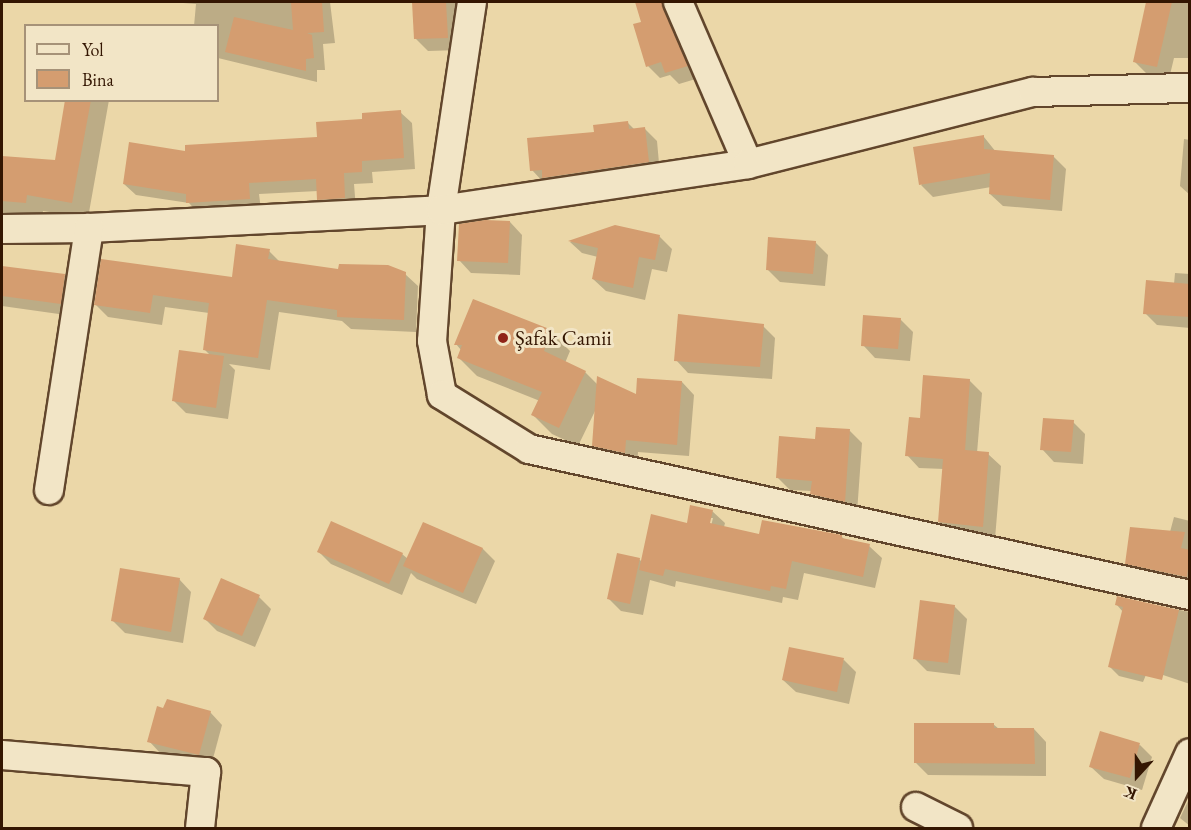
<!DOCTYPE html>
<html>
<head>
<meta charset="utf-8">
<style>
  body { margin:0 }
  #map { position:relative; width:1191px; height:830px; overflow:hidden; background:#ebd7a8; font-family:"EB Garamond",serif }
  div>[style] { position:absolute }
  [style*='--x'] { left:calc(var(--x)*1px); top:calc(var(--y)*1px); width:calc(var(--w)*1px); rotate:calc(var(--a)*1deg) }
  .shadow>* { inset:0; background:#0003 }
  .building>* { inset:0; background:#d49d70 }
  .roads { filter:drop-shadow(2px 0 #62462c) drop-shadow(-2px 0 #62462c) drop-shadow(0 2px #62462c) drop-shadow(0 -2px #62462c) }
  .street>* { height:28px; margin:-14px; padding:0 14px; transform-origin:14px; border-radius:14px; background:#f2e5c6 }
  .dots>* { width:16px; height:16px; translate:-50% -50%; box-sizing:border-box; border:3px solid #f2e5c6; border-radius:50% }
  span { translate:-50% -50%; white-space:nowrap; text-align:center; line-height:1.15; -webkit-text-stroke:6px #f2e5c6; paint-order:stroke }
  .poi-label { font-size:21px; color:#341602 }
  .left { translate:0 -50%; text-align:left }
  .frame { position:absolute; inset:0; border:3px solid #341602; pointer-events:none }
  .legend { position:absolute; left:24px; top:24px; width:195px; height:78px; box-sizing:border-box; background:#f2e5c6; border:2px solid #a69278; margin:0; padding:8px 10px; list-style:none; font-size:18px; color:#341602 }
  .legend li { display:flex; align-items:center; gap:12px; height:30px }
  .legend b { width:30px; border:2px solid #a69278 }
  .north { position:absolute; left:1107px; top:746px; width:60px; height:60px; -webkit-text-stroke:4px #f2e5c6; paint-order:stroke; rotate:201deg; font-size:16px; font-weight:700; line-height:24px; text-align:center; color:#341602 }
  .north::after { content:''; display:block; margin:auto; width:21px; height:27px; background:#341602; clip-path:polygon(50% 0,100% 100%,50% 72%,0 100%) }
</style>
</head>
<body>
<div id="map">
  <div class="shadow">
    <div style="clip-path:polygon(170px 2px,330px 2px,335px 43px,323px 44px,325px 70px,317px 70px,317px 82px,218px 58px,218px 26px,194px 26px,196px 4px)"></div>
    <div style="clip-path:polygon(413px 2px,457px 2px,460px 50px,428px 51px,416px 39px)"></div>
    <div style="clip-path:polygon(637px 2px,672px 2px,699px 78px,679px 84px,670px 75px,660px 78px,648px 66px,643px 23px)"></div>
    <div style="clip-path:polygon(1147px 2px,1190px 2px,1190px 58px,1174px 58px,1169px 79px,1147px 74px,1134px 61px)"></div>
    <div style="clip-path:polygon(67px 100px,109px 100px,88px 218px,43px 211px,42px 218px,2px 215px,2px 158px,56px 162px)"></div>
    <div style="clip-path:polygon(400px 112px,412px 123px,415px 169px,372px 172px,373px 183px,354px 184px,356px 209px,330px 211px,319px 199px,318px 191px,259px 194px,261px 210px,199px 214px,189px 203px,136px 195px,124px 184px,186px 153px,319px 138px,364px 120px)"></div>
    <div style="clip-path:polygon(628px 123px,635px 130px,645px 129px,657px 141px,660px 174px,544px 183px,532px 170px,595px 133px)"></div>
    <div style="clip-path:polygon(984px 137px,996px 152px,1053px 156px,1066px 169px,1062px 211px,1003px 206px,990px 194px,991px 187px,933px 197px,921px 185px)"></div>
    <div style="clip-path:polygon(1184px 139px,1190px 140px,1190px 195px,1180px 186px)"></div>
    <div style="clip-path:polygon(510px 222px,522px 235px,520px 275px,471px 273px,459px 260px)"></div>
    <div style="clip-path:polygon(615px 227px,659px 236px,672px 249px,667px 272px,652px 269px,645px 300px,606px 291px,593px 279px,598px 257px,582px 253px,570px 242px)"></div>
    <div style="clip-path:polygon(815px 242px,828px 255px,825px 286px,780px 282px,767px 269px)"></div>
    <div style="clip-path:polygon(269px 251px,281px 263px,340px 270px,405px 274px,418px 286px,416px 332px,351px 329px,342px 321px,279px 312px,270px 370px,229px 364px,235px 370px,228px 419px,186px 413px,174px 401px,211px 356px,205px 350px,209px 313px,165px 307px,162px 325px,108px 317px,96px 305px,233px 279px)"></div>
    <div style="clip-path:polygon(2px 267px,65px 276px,77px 288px,73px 316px,2px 306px)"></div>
    <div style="clip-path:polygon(1175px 273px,1190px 274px,1190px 328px,1157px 325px,1145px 313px,1174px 284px)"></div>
    <div style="clip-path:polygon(900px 319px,913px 332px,910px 361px,875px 358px,863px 345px)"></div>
    <div style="clip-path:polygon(763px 326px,775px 338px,772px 379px,688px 373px,676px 360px)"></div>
    <div style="clip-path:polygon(551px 332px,570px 351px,565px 363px,585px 372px,598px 385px,637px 396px,682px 382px,694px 395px,689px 456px,638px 452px,637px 465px,606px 458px,593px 445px,596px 409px,578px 446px,552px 434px,533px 415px,540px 401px,477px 376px,458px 357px,461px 350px,456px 344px)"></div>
    <div style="clip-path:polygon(969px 380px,982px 393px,977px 453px,988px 454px,1001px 466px,995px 539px,952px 534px,939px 522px,944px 469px,919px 468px,907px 455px,921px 419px)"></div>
    <div style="clip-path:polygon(1073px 422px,1085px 434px,1083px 464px,1054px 462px,1042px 449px)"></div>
    <div style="clip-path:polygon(850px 431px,862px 443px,857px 513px,825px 506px,812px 491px,790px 490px,777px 477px,816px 440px)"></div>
    <div style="clip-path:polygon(evenodd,712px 511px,725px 523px,724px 527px,760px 535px,841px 536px,846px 541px,869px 546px,882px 558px,875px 588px,804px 573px,798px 600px,783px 597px,782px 603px,676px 581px,675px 587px,650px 580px,643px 615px,621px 611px,608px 598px,639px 559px,642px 562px,688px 524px,712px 511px,710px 518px,713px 518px,710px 530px,710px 518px)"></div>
    <div style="clip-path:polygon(1174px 517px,1190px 521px,1190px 585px,1137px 573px,1127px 563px,1170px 532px)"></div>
    <div style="clip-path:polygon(424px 523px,483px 549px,495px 561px,476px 604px,417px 579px,411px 573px,402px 595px,331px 564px,319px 552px,402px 554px,408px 559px)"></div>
    <div style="clip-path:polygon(179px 579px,191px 592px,183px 643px,125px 633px,113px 621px)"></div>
    <div style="clip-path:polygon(259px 597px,271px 609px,255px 647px,217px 631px,205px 619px)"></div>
    <div style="clip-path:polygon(1118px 598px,1190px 612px,1190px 684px,1148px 670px,1143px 682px,1119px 676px,1109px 666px,1123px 612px,1117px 605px)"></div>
    <div style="clip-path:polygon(954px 606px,967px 619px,960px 675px,927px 671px,914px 658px)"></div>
    <div style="clip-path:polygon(844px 660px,856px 672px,849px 704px,796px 692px,783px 680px)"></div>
    <div style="clip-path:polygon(210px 712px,222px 725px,211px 766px,161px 754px,149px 741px)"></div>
    <div style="clip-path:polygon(993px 724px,999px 729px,1034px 729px,1046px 742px,1046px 776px,928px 775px,916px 763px)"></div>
    <div style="clip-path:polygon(1140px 745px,1152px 757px,1142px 790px,1104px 779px,1091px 767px)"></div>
    <div style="clip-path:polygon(1189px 799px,1190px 799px,1190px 826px,1180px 818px)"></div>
  </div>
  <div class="building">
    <div style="clip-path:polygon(291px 2px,322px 2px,324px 32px,307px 33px,312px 35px,314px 58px,306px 59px,306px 71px,225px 52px,234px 17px,293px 30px)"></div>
    <div style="clip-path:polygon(412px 2px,446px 2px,448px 38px,414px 39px)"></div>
    <div style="clip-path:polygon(635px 2px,662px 2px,688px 66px,665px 73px,661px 62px,646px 67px,633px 24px,641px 22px)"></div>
    <div style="clip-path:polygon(1146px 2px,1172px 2px,1157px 67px,1133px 62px)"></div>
    <div style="clip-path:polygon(65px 100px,91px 100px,72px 203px,27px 195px,26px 203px,2px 201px,2px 156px,55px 160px)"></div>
    <div style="clip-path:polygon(401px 110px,404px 158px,362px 161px,362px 172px,344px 173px,345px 198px,317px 200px,316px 179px,249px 183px,250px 199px,186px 203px,186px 194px,123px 184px,129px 142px,185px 151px,185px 145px,317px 137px,316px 122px,362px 119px,362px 113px)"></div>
    <div style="clip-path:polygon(628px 121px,629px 129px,645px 127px,649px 162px,542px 178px,542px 170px,530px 171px,527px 138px,594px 132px,593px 125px)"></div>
    <div style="clip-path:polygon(984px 135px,984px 149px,1054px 155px,1050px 200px,989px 194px,990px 173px,919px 185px,913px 147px)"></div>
    <div style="clip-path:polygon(485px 220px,510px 221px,508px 263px,457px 261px,459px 224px)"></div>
    <div style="clip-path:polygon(615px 225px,660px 235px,655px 260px,639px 257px,633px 288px,592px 279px,598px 248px,568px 241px)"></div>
    <div style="clip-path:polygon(768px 237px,816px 241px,813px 274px,766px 270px)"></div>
    <div style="clip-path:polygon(236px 244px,270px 249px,268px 259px,338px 269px,339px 264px,388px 265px,406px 272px,404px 320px,337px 317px,337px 310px,267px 300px,258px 358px,203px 350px,209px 303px,153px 295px,150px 313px,94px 305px,101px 259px,232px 277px)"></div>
    <div style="clip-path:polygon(2px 266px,65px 274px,61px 304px,2px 296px)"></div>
    <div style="clip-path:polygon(1146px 280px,1190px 284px,1190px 317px,1143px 314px)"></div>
    <div style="clip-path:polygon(473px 299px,552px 330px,544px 351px,586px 371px,559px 428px,531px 415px,542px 392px,457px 358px,462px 345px,454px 345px)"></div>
    <div style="clip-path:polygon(678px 314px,764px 324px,760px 367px,674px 361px)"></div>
    <div style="clip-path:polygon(863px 315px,901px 318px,898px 349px,861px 346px)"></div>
    <div style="clip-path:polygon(179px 350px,224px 356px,216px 408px,172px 401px)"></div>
    <div style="clip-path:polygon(923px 375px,970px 379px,965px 450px,989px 452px,983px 527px,938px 522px,943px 459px,905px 456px,909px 417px,920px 418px)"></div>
    <div style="clip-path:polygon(597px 376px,636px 394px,637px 378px,682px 381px,677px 445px,626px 440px,625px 453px,592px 446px)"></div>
    <div style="clip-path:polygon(1043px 418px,1074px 420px,1071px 452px,1040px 450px)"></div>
    <div style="clip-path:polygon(816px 427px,850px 429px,845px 502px,810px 494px,812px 481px,776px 478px,779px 436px,815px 439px)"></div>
    <div style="clip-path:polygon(690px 505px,713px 510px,710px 523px,759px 534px,762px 520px,842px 535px,842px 538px,870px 544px,863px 577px,792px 561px,786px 589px,771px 586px,770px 591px,665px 569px,663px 576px,639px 570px,651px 514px,687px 523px)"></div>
    <div style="clip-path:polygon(331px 521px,403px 553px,389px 584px,317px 552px)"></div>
    <div style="clip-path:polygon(423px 522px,483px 548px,463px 593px,403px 566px)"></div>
    <div style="clip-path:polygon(1130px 527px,1185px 532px,1181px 548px,1190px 550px,1187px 577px,1125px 564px)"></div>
    <div style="clip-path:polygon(617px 553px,640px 558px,630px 604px,607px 599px)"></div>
    <div style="clip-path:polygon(120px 568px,180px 578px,171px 632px,111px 621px)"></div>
    <div style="clip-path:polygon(221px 578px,260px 595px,242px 636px,203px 619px)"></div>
    <div style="clip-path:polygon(1117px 596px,1179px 610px,1162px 680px,1108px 667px,1123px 607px,1115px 605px)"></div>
    <div style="clip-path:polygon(920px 600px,955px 605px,948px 663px,913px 659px)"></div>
    <div style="clip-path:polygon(789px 647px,844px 658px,837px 692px,782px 680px)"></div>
    <div style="clip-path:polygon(167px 699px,211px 711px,199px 755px,147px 742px,157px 706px,163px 708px)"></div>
    <div style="clip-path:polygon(914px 723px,994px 723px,994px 728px,1034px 728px,1035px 764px,914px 763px)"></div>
    <div style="clip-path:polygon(1100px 731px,1140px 743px,1130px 778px,1089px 767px)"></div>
  </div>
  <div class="roads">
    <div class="street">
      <div style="--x:472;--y:2;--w:210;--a:98.5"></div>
      <div style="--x:441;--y:210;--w:131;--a:93.9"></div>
      <div style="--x:432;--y:341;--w:55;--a:79.5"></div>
      <div style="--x:442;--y:395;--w:102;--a:31.8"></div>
      <div style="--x:529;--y:449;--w:677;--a:12.46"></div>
      <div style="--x:678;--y:2;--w:176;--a:66.6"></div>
      <div style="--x:2;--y:229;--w:87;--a:-0.7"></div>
      <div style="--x:89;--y:228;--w:352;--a:-2.9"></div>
      <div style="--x:441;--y:210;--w:310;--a:-8.5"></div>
      <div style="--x:748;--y:164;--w:294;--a:-14.2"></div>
      <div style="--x:1033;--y:92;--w:157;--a:-1.5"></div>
      <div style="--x:49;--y:490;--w:265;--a:-81.3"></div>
      <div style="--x:2;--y:755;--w:205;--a:4.8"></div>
      <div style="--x:206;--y:772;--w:56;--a:96.1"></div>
      <div style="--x:916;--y:807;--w:47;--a:26.6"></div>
      <div style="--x:1156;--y:828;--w:82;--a:-65.6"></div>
    </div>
  </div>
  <div class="dots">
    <div style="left:503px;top:338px;background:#8f2418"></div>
  </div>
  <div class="poi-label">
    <span class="left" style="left:515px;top:338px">Şafak Camii</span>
  </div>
  <div class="frame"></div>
  <ul class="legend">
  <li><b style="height:8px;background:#f2e5c6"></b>Yol</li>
  <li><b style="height:16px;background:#d49d70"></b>Bina</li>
  </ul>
  <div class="north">K</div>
</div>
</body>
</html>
